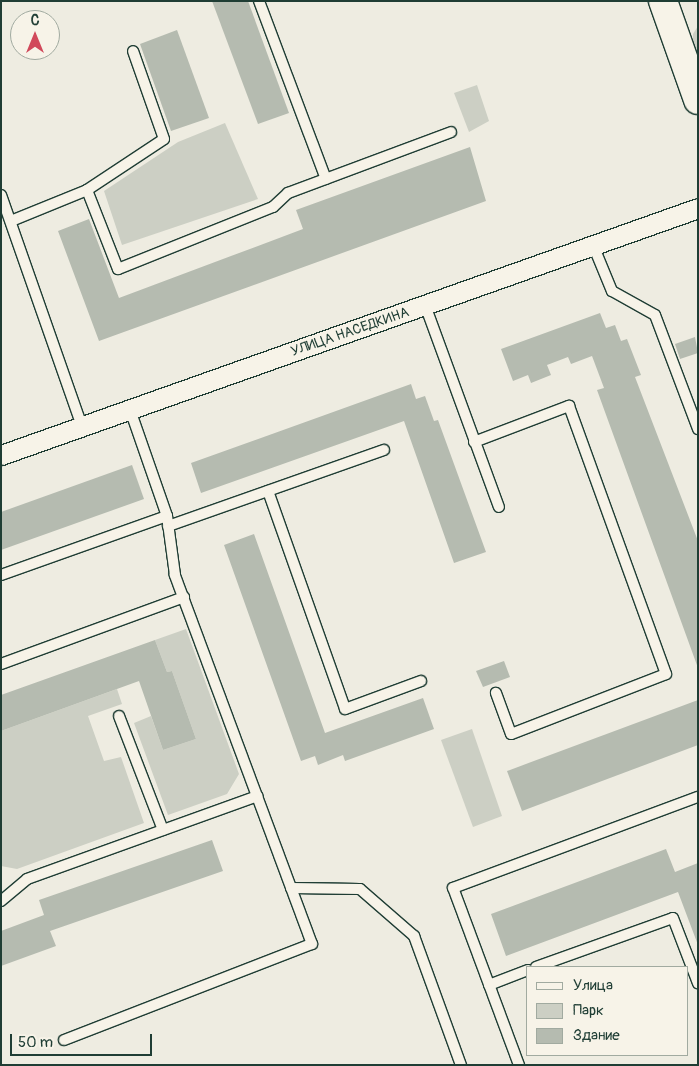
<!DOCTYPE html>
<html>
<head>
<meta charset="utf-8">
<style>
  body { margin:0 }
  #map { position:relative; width:699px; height:1066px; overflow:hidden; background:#eeece1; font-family:Pangolin,sans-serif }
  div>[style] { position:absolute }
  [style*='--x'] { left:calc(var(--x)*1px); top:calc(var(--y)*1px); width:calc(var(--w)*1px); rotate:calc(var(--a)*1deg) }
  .green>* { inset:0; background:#cccfc4 }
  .building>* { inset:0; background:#b5bbb0 }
  .roads { filter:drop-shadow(1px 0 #1f3d34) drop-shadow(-1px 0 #1f3d34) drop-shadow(0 1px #1f3d34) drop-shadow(0 -1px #1f3d34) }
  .service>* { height:10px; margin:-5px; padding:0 5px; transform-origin:5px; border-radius:5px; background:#f7f3e8 }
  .minor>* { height:19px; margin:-9.5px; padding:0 9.5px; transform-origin:9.5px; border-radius:9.5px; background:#f7f3e8 }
  .primary>* { height:28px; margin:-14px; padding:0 14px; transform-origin:14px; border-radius:14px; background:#f7f3e8 }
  span { translate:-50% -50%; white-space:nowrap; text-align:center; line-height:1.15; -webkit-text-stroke:5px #f7f3e8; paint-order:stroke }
  .street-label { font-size:14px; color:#1f3d34 }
  .frame { position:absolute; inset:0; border:2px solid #1f3d34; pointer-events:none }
  .legend { position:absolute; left:526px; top:966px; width:162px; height:90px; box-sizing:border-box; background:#f7f3e8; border:1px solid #a1aaa0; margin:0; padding:6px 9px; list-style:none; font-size:15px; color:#1f3d34 }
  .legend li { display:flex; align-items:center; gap:10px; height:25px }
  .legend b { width:25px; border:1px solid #a1aaa0 }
  .north { position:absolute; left:10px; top:10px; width:50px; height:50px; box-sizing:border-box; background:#f7f3e8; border:1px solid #a1aaa0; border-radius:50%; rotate:0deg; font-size:14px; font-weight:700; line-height:20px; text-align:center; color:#1f3d34 }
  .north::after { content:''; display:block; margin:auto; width:18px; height:22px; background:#d1495b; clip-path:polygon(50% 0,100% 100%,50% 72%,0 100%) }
  .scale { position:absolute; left:10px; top:1034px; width:142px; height:22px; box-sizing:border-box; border:2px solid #1f3d34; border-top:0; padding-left:6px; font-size:15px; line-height:18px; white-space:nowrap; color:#1f3d34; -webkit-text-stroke:4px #f7f3e8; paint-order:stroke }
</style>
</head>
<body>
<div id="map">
  <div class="green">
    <div style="clip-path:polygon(698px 26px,698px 62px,693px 48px,693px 34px)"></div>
    <div style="clip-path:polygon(477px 85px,489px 121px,469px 132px,454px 93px)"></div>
    <div style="clip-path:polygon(225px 123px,258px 199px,122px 245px,104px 191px,178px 142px)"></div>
    <div style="clip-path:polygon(186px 629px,239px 774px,227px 794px,168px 815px,134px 723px,151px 716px,163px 750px,196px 739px,172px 671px,167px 672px,155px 640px)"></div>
    <div style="clip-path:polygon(117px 689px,122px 704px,88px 716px,104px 761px,121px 757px,144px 823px,17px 869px,1px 866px,1px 731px)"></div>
    <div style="clip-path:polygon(472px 729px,502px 816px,473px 827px,441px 740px)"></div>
  </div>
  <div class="building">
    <div style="clip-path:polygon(212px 1px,248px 1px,289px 113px,258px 124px)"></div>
    <div style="clip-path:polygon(177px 30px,209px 118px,171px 131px,140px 44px)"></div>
    <div style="clip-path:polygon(470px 147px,486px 201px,99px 341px,58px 231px,89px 219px,119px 298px,303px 229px,296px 210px)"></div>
    <div style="clip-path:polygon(600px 313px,606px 328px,615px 325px,621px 341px,627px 339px,641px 375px,635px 377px,698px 541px,698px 668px,597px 390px,604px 388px,592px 356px,571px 364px,568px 357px,547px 365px,551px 375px,531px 383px,528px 375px,513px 381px,501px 349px)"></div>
    <div style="clip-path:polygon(695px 337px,698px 353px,680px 359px,675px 344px)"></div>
    <div style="clip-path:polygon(411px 384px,416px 399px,425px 396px,434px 421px,438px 420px,486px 552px,454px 563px,404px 421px,201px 493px,191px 463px)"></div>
    <div style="clip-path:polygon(132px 465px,144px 499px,1px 550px,1px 512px)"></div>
    <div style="clip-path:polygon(254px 534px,325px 733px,423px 698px,434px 729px,345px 761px,343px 755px,318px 765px,315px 756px,301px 761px,224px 545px)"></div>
    <div style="clip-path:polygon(155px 640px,167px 672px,172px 671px,196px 739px,163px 750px,139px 681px,1px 731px,1px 695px)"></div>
    <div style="clip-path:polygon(504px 661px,510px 677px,483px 687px,476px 671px)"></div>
    <div style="clip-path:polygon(698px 700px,698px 745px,522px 811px,507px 771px)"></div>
    <div style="clip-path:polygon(212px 840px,223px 871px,50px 931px,56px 946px,1px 966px,1px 931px,44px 915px,39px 900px)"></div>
    <div style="clip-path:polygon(666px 849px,675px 872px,698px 863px,698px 945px,678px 892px,506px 956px,491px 914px)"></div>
  </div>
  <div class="roads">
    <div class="service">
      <div style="--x:259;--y:1;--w:190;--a:69.4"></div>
      <div style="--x:87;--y:190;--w:92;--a:-33.5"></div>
      <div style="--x:164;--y:139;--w:93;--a:-109.4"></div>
      <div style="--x:1;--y:195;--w:245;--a:70.7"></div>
      <div style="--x:11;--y:221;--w:82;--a:-22.2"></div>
      <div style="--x:87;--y:190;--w:85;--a:68.6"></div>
      <div style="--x:118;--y:269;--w:167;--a:-21.8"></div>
      <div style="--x:273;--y:207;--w:21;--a:-43"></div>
      <div style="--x:288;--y:193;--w:174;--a:-20.5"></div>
      <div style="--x:593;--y:245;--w:50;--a:67.6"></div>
      <div style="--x:612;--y:291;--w:49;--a:29.2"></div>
      <div style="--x:655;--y:315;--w:122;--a:69.3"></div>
      <div style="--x:425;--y:305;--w:215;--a:69.9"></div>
      <div style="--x:474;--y:442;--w:102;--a:-20.8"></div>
      <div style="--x:569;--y:406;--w:285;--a:70.1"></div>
      <div style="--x:666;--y:674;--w:166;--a:158.8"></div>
      <div style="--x:511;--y:734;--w:44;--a:-110.1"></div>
      <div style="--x:268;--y:491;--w:231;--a:70.5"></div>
      <div style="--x:345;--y:709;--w:81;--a:-20.2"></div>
      <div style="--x:168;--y:526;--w:229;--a:-19.4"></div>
      <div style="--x:1;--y:575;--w:176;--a:-19.6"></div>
      <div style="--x:1;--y:664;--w:195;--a:-20.1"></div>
      <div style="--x:119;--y:716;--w:122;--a:68.9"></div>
      <div style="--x:291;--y:888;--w:69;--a:0.8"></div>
      <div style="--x:360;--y:889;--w:72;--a:41"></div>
      <div style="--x:414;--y:936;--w:137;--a:70"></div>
      <div style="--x:1;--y:901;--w:34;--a:-40"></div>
      <div style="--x:27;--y:879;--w:245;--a:-19.8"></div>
      <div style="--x:536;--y:967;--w:145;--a:-19.7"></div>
      <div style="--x:673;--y:918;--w:70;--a:69"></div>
      <div style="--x:489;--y:985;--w:42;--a:-21"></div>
      <div style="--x:64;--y:1040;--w:266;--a:-21.2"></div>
      <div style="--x:312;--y:944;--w:394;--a:-110.4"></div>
      <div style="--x:175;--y:575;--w:60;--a:-97.7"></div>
      <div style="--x:167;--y:516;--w:112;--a:-109.2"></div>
      <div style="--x:519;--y:1065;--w:189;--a:-110.4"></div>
      <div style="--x:453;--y:888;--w:261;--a:-20.4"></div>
    </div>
    <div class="minor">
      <div style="--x:1;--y:455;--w:739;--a:-19.51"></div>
    </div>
    <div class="primary">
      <div style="--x:663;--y:1;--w:105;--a:70.5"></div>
    </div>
  </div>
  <div class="street-label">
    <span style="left:350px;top:332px;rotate:-19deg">УЛИЦА НАСЕДКИНА</span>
  </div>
  <div class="frame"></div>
  <ul class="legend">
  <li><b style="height:6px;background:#f7f3e8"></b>Улица</li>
  <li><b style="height:14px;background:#cccfc4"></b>Парк</li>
  <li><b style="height:14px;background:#b5bbb0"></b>Здание</li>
  </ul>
  <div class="north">С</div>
  <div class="scale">50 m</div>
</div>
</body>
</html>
